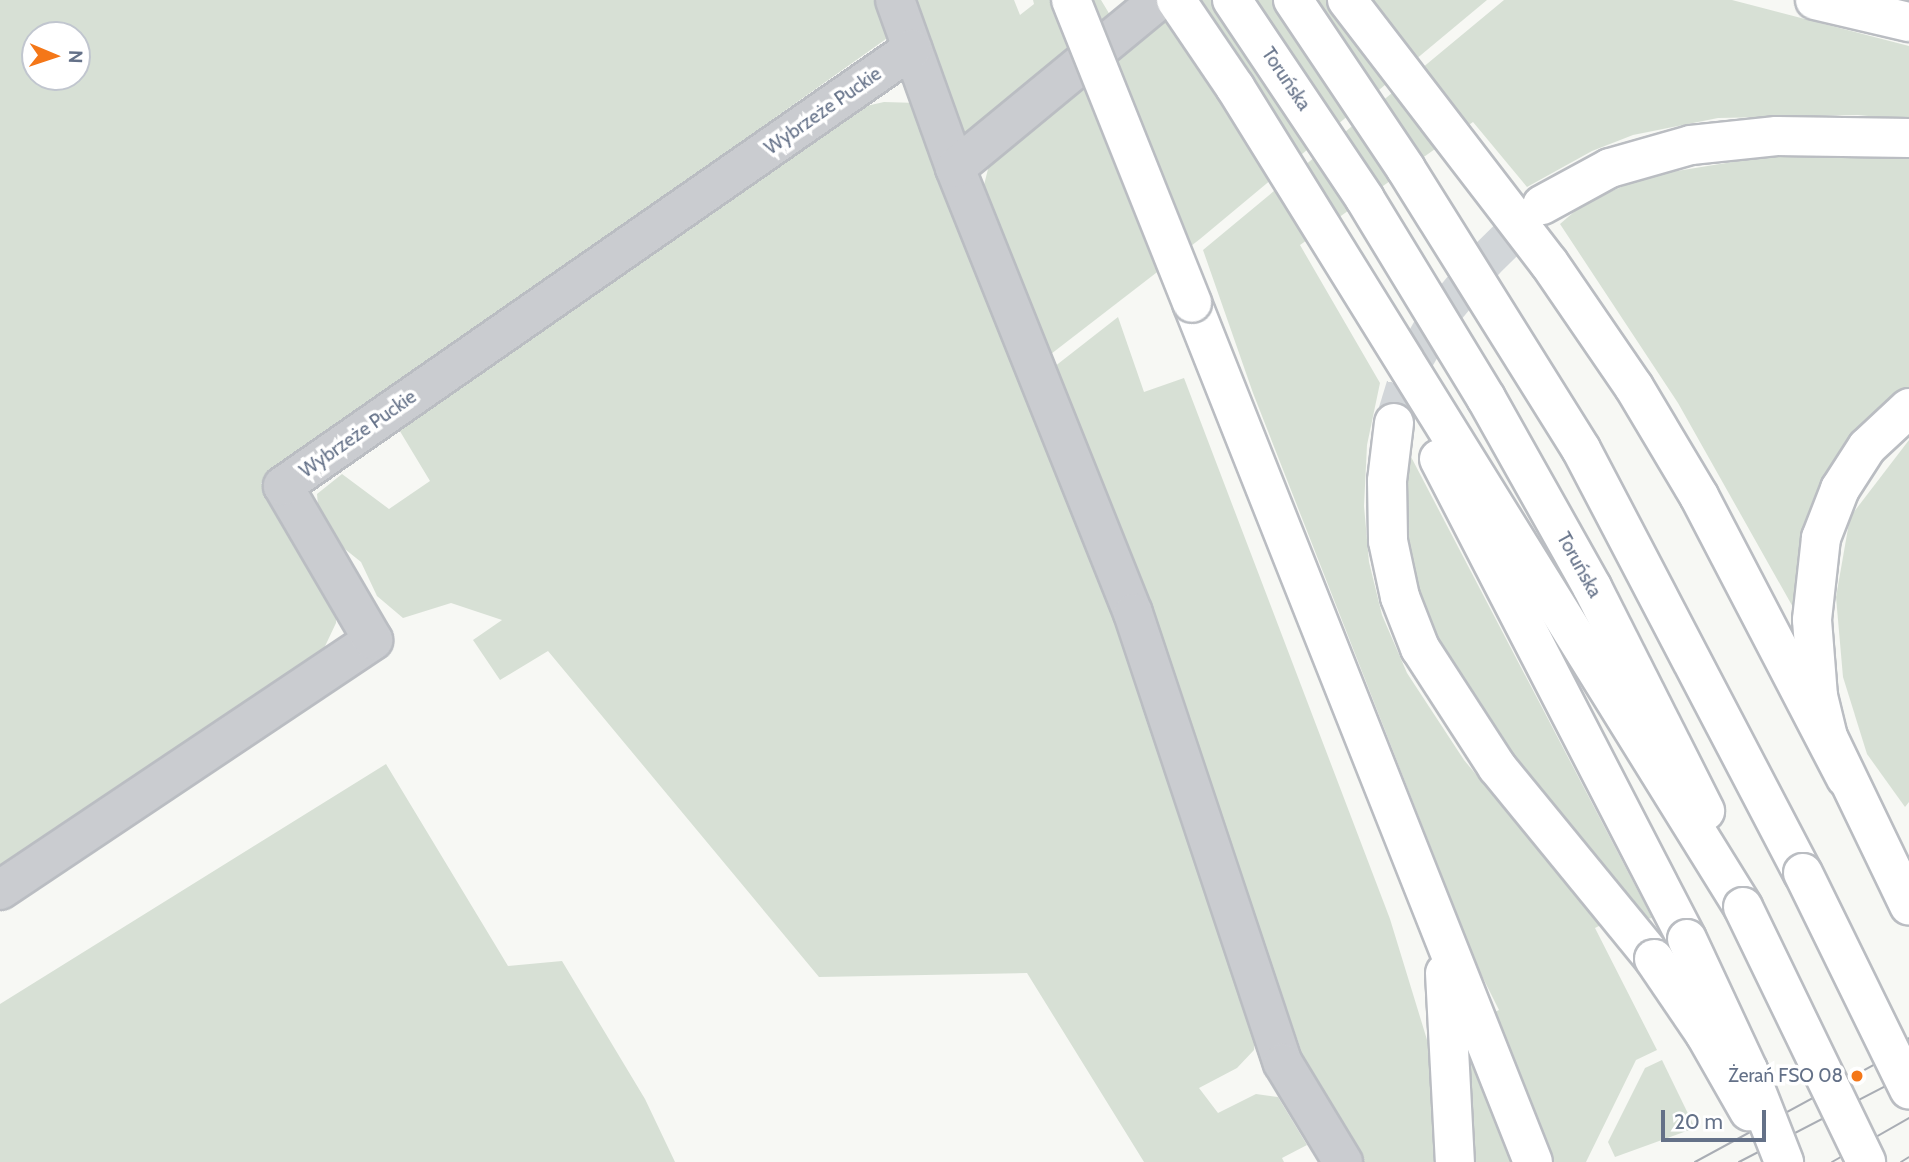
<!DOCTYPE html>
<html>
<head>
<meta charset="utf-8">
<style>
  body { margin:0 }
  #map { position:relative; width:1909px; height:1162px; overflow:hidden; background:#f7f8f4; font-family:Cabin,sans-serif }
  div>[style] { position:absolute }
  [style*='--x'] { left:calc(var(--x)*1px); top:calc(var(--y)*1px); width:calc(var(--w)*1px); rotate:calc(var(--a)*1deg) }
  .green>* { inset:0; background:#d7e0d5 }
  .major-tunnel>* { height:38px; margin-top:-19px; transform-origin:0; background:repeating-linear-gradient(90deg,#d2d6d9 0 38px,transparent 0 57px) }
  .roads { filter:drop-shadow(2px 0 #babdc2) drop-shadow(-2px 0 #babdc2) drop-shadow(0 2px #babdc2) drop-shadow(0 -2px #babdc2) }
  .minor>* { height:38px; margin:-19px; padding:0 19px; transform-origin:19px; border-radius:19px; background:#caccd0 }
  .major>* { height:38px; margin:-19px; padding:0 19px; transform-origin:19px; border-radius:19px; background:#fff }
  .highway>* { height:38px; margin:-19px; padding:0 19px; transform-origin:19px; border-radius:19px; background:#fff }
  .tram>* { height:2px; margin:-1px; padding:0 1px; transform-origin:1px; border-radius:1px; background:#a9adb4 }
  .bridges { filter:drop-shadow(2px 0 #babdc2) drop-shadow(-2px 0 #babdc2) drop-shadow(0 2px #babdc2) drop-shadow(0 -2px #babdc2) }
  .major-bridge>* { height:38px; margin:-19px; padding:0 19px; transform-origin:19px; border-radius:19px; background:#fff }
  .highway-bridge>* { height:38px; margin:-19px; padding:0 19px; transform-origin:19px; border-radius:19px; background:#fff }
  .dots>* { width:19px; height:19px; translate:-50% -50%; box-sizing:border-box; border:4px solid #fff; border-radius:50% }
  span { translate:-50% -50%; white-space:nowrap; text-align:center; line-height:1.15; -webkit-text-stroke:7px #fff; paint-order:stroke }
  .street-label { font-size:19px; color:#647188 }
  .poi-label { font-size:19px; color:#647188 }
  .right { translate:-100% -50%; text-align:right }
  .north { position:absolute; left:21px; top:21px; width:70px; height:70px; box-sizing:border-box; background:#fff; border:2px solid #c1c6cf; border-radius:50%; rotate:92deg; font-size:19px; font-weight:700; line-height:28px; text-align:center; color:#647188 }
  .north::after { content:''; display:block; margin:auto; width:24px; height:32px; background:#f47718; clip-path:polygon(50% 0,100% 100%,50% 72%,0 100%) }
  .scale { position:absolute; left:1661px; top:1110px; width:105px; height:32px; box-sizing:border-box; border:4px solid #647188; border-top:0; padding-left:9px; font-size:21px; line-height:24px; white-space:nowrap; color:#647188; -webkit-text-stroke:5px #fff; paint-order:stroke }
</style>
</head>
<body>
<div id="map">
  <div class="green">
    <div style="clip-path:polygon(evenodd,0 0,881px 0,893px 34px,261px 483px,336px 598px,336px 623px,319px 659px,0 872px,0 0,35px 35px,77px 35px,77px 77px,35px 77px,35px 35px)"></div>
    <div style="clip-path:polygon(906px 0,1014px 0,1020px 15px,1034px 4px,1033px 0,1101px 0,1113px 20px,961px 139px)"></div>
    <div style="clip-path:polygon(1192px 0,1487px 0,1200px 239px,1051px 354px,984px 185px,989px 165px)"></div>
    <div style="clip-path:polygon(1504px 0,1732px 0,1909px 46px,1909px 120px,1858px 115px,1718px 118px,1633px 135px,1592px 151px,1527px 187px,1473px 122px,1300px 245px,1380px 383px,1367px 445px,1364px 506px,1369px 562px,1382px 615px,1407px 673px,1464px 760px,1601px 925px,1595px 928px,1657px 1050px,1636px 1060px,1586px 1162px,1363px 1162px,1314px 1088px,1124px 536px,1054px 367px,1118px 317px,1144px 392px,1184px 378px,1390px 919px,1428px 1043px,1499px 1010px,1478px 968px,1253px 393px,1203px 250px)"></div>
    <div style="clip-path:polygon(884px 102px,918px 103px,1087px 538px,1256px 1025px,1254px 1050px,1237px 1068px,1199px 1088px,1218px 1113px,1256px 1094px,1278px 1097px,1307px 1145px,1282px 1158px,1284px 1162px,1144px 1162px,1027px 973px,819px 977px,548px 651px,500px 680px,473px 640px,502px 620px,451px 603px,403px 618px,377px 596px,361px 562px,320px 529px,317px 494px,342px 474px,389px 509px,430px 481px,398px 428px,853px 109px)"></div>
    <div style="clip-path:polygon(1781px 154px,1909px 158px,1909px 390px,1850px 439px,1822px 482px,1804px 531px,1794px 609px,1678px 403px,1560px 224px,1583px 204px,1646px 176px)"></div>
    <div style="clip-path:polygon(1909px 440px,1909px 802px,1905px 807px,1867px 754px,1843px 677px,1836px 597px,1850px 517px)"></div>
    <div style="clip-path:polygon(1409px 453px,1652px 918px,1646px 919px,1479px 715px,1434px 636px,1415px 574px,1404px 508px)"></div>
    <div style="clip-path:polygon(386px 764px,508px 966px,562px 961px,645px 1099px,675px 1162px,0 1162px,0 1004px)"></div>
    <div style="clip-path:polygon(1662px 1060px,1695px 1128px,1615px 1157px,1608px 1142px,1645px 1068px)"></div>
  </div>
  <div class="major-tunnel">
    <div style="--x:1394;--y:423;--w:62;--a:-73"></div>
    <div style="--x:1412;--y:364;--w:53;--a:-60.5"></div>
    <div style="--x:1438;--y:318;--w:75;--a:-50.4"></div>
    <div style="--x:1486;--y:260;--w:78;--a:-44.5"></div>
  </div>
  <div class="roads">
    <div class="minor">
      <div style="--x:895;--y:0;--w:178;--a:70.3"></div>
      <div style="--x:955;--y:168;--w:479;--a:68.2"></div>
      <div style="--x:1133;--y:613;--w:474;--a:71.6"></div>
      <div style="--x:1283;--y:1063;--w:116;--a:58.8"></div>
      <div style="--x:955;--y:168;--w:264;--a:-39.5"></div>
      <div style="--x:0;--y:890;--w:449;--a:-33.8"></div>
      <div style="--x:373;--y:640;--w:178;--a:-120.3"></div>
      <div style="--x:283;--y:486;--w:766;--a:-34.79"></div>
    </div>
    <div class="major">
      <div style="--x:1542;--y:205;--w:77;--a:-28.6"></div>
      <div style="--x:1610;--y:168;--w:84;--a:-15.9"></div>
      <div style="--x:1691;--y:145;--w:86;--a:-6"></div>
      <div style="--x:1777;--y:136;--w:132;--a:0.9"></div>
      <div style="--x:1909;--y:408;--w:57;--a:137.1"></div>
      <div style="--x:1867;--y:447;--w:50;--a:122.7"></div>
      <div style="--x:1840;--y:489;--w:53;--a:111.2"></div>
      <div style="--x:1821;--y:538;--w:82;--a:96.3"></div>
      <div style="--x:1812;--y:620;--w:76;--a:85.5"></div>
      <div style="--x:1818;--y:696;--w:42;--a:76.3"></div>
      <div style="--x:1828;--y:737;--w:187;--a:64.3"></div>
      <div style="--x:1394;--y:423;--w:58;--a:96.9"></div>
      <div style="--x:1387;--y:481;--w:60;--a:89"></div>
      <div style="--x:1388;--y:541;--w:57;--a:77.9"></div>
      <div style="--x:1400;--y:597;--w:55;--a:68.6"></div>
      <div style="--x:1420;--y:648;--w:142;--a:57.1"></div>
      <div style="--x:1497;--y:767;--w:248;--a:50.7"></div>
    </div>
    <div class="highway">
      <div style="--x:1176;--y:0;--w:105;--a:55.9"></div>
      <div style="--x:1235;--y:87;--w:965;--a:58.22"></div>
      <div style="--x:1232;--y:0;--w:239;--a:56.2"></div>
      <div style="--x:1365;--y:199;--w:233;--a:58.7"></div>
      <div style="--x:1486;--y:398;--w:217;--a:60.7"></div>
      <div style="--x:1592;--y:587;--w:251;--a:63.2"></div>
      <div style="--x:1293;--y:0;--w:203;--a:56.2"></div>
      <div style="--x:1406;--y:169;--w:330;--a:58"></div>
      <div style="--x:1581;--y:449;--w:479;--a:62.4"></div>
      <div style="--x:1347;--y:0;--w:332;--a:52.5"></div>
      <div style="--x:1549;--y:263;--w:150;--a:55.6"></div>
      <div style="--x:1634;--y:387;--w:127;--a:59.2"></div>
      <div style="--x:1699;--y:496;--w:318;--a:62.5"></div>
      <div style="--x:1815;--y:0;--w:97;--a:13.2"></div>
      <div style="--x:1192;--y:303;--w:924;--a:68.35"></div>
      <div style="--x:1439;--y:459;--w:540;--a:62.68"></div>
      <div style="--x:1445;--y:973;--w:189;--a:87"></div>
    </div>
  </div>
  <div class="tram">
    <div style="--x:1695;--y:1162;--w:216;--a:-28.5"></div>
    <div style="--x:1885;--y:1059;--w:32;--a:-41"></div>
    <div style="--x:1739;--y:1162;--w:191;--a:-27.4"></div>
    <div style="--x:1832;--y:1162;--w:89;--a:-29.7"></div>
    <div style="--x:1901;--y:1162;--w:9;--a:-32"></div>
  </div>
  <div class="bridges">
    <div class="major-bridge">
      <div style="--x:1654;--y:959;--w:91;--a:55.8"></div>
      <div style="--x:1705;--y:1034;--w:89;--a:60.3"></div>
    </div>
    <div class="highway-bridge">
      <div style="--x:1071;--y:0;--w:326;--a:68.2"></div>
      <div style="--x:1803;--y:873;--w:241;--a:63.9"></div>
      <div style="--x:1743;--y:907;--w:283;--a:64.2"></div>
      <div style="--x:1687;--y:939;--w:145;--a:65"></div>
      <div style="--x:1748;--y:1070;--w:99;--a:68.6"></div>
    </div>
  </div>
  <div class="dots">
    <div style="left:1857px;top:1076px;background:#f47718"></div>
  </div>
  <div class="street-label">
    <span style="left:1286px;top:79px;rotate:56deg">Toruńska</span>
    <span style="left:823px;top:111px;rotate:-35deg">Wybrzeże Puckie</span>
    <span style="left:358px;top:434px;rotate:-35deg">Wybrzeże Puckie</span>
    <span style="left:1579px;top:565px;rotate:61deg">Toruńska</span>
  </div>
  <div class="poi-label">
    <span class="right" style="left:1843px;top:1076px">Żerań FSO 08</span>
  </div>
  <div class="north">N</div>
  <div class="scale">20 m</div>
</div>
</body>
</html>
